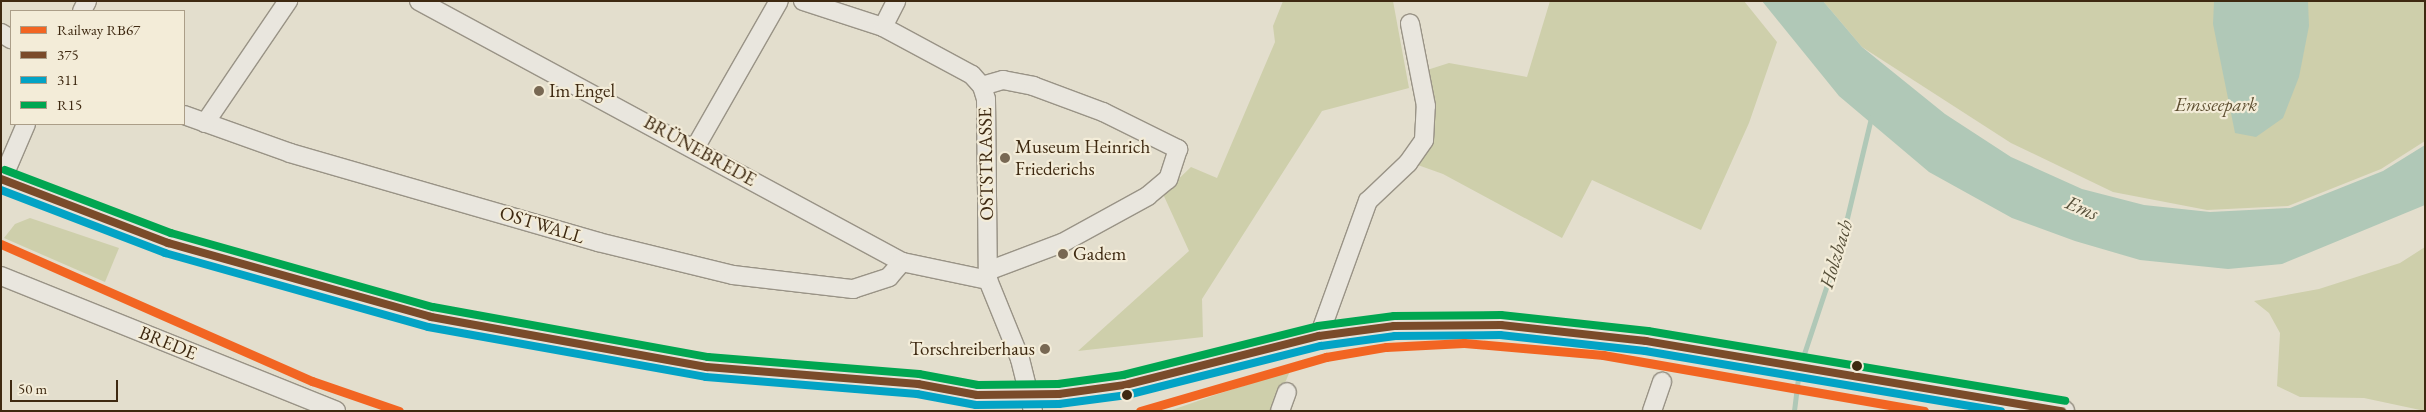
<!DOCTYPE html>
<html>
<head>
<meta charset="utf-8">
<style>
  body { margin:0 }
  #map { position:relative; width:2426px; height:412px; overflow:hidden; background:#e3decd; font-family:"EB Garamond",serif }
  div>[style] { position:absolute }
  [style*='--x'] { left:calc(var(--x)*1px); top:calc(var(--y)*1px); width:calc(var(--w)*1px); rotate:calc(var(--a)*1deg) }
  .green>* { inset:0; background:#cecfab }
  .water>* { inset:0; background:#b0c8b7 }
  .stream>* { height:4.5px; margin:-2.25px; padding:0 2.25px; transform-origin:2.25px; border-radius:2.25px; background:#b0c8b7 }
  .roads { filter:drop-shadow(1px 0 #999386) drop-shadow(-1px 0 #999386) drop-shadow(0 1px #999386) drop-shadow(0 -1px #999386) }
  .minor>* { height:18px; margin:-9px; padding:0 9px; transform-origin:9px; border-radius:9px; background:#e9e6de }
  .major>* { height:21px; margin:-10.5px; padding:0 10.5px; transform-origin:10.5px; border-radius:10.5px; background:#e6e2d9 }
  .bus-1>* { height:8px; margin:-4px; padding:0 4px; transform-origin:4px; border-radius:4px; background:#7a4b2a }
  .bus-2>* { height:8px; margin:-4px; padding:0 4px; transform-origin:4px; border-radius:4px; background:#03a3c5 }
  .bus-3>* { height:8px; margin:-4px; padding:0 4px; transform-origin:4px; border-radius:4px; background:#00a651 }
  .rail-1>* { height:9px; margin:-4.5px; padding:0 4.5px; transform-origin:4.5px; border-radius:4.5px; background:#f26522 }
  .dots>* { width:14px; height:14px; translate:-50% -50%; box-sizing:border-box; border:2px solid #f3ecd8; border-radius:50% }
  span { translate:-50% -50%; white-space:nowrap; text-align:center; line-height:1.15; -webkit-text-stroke:4.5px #f3ecd8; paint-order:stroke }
  .poi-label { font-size:19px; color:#3e2911 }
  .left { translate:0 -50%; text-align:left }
  .right { translate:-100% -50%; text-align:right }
  .park-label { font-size:19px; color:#5e4f31; font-style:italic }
  .street-label { font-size:19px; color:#3e2911 }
  .water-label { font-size:20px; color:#554e38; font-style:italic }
  .frame { position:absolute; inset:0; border:2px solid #3e2911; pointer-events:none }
  .legend { position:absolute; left:10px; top:10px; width:175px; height:115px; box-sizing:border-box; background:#f3ecd8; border:1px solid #ab9e88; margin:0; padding:6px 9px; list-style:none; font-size:15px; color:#3e2911 }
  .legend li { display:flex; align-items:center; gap:10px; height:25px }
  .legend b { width:25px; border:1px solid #ab9e88 }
  .scale { position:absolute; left:10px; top:380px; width:108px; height:22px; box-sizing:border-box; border:2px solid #3e2911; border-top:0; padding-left:6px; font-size:15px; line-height:18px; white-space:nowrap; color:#3e2911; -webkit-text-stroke:4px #f3ecd8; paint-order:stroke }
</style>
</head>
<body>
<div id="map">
  <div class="green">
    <div style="clip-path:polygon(1283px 1px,1393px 1px,1409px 88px,1322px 111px,1202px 299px,1203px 337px,1078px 351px,1189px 251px,1163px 194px,1191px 167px,1217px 178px,1275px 42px,1273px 26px)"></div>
    <div style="clip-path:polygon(1550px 1px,1744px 1px,1777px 42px,1749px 123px,1701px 230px,1592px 180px,1562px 238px,1443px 174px,1415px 164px,1424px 71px,1449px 63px,1527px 77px)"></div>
    <div style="clip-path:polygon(1823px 1px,2425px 1px,2425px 141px,2381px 169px,2288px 206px,2207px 210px,2113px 192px,2011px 143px,1862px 47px)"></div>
    <div style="clip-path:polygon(30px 218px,119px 248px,105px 282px,4px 238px,15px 224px)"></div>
    <div style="clip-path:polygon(2425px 247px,2425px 411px,2364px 398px,2300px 397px,2277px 386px,2280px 333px,2269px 313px,2254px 301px,2319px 289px,2400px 263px)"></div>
    <div style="clip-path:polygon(1290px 371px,1273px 411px,1169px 411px,1215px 395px)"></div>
  </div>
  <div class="water">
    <div style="clip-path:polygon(1762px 1px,1823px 1px,1862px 47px,1945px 114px,2011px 157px,2082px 189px,2144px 205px,2210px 212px,2290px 208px,2383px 171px,2425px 145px,2425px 205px,2282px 264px,2228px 269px,2140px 260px,2075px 241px,2012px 218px,1929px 172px,1839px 96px)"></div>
    <div style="clip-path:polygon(2214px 1px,2308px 1px,2309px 26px,2299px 77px,2283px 118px,2256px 137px,2235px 133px,2213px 24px)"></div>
  </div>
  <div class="stream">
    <div style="--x:1802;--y:360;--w:123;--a:-71.6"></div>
    <div style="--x:1841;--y:243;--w:129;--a:-76.5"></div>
    <div style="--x:1794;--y:411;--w:38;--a:-83"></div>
  </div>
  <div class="roads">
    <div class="minor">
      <div style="--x:419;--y:1;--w:549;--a:28.39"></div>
      <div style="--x:902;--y:262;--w:88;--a:11.8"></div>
      <div style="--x:803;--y:1;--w:84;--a:18"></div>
      <div style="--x:883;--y:27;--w:101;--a:28.3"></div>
      <div style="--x:972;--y:75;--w:15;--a:48"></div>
      <div style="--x:982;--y:86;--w:14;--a:73"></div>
      <div style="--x:986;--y:99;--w:181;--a:89.4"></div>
      <div style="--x:988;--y:280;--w:85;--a:67.9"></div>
      <div style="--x:1020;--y:359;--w:54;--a:76"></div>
      <div style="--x:82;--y:11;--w:11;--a:-63"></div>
      <div style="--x:883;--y:27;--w:29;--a:-63"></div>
      <div style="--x:1;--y:33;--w:12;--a:31"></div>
      <div style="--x:982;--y:86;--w:22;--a:-16"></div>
      <div style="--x:1003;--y:80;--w:31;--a:11"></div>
      <div style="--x:1033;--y:86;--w:75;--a:20.4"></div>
      <div style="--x:1103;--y:112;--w:84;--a:26.3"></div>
      <div style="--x:1178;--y:149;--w:32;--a:108"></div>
      <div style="--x:1168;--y:179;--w:26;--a:140"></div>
      <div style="--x:1148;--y:196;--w:98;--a:151.3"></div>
      <div style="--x:1062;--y:243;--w:79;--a:159.3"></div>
      <div style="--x:184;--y:115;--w:113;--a:19.7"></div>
      <div style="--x:290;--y:153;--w:321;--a:16.1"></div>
      <div style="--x:598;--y:242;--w:139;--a:13.7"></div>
      <div style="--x:733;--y:275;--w:121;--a:6.7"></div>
      <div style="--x:853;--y:289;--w:38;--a:-18"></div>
      <div style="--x:889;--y:277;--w:20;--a:-49"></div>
      <div style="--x:205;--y:123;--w:148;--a:-55.8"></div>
      <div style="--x:695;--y:148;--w:169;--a:-60.3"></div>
      <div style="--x:2;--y:180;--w:61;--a:-66.8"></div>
      <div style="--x:1;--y:276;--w:361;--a:21.9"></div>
      <div style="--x:1319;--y:336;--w:144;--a:-70.1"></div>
      <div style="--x:1368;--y:201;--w:55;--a:-43.5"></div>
      <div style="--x:1408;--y:163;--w:28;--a:-55"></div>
      <div style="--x:1424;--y:140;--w:34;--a:-87"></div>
      <div style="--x:1426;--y:106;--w:84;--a:-101"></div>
      <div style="--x:1280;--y:411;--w:20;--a:-70"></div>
      <div style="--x:1652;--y:411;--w:31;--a:-71"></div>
    </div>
    <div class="major">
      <div style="--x:1;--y:179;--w:179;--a:21"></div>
      <div style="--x:168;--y:243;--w:273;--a:15.7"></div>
      <div style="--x:431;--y:317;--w:280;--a:10.3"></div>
      <div style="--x:707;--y:367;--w:212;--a:4.6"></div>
      <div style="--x:918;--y:384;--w:60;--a:10.6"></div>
      <div style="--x:977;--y:395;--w:82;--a:-0.7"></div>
      <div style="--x:1059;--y:394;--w:67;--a:-7.8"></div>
      <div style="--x:1125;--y:385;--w:200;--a:-14.2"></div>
      <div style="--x:1319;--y:336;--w:76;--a:-7.6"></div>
      <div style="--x:1394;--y:326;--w:107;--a:-0.5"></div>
      <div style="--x:1501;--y:325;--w:146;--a:6.3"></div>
      <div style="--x:1646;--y:341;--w:423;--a:9.5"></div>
    </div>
  </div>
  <div class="bus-1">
    <div style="--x:1;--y:179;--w:179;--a:21"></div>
    <div style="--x:168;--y:243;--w:273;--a:15.7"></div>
    <div style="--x:431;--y:317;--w:280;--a:10.3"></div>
    <div style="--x:707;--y:367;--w:212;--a:4.6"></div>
    <div style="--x:918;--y:384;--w:60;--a:10.6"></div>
    <div style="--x:977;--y:395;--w:82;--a:-0.7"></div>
    <div style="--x:1059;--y:394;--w:67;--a:-7.8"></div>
    <div style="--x:1125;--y:385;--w:200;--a:-14.2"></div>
    <div style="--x:1319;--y:336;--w:76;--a:-7.6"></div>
    <div style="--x:1394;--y:326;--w:107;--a:-0.5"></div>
    <div style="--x:1501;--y:325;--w:146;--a:6.3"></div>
    <div style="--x:1646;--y:341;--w:422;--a:9.6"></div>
  </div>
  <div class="bus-2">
    <div style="--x:1;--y:190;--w:176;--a:21"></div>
    <div style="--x:165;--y:253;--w:273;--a:15.7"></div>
    <div style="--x:428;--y:327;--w:282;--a:10.2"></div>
    <div style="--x:706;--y:377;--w:212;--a:4.6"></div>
    <div style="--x:917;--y:394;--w:60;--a:10.6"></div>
    <div style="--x:976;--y:405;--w:83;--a:-0.7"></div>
    <div style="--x:1059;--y:404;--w:69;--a:-7.5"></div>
    <div style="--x:1127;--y:395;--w:200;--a:-14.2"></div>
    <div style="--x:1321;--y:346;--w:75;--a:-7.7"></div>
    <div style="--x:1395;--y:336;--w:105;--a:-0.5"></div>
    <div style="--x:1500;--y:335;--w:146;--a:6.3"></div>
    <div style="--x:1645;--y:351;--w:361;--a:9.6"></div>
  </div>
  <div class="bus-3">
    <div style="--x:5;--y:170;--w:178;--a:20.8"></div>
    <div style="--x:171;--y:233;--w:272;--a:15.8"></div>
    <div style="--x:433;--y:307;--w:280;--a:10.3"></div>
    <div style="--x:708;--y:357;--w:212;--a:4.6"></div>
    <div style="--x:919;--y:374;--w:60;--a:10.6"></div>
    <div style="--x:978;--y:385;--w:80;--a:-0.7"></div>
    <div style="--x:1058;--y:384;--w:66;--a:-7.9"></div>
    <div style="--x:1123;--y:375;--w:201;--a:-14.1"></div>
    <div style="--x:1318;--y:326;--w:77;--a:-7.5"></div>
    <div style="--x:1394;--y:316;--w:107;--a:-0.5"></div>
    <div style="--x:1501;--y:315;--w:148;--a:6.2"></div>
    <div style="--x:1648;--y:331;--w:423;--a:9.5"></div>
  </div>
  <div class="rail-1">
    <div style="--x:1;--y:244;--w:340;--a:23.8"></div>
    <div style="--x:312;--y:381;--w:92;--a:19"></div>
    <div style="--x:1140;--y:411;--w:194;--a:-16.2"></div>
    <div style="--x:1326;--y:357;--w:61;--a:-9.5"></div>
    <div style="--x:1386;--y:347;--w:78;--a:-2.9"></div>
    <div style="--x:1464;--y:343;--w:140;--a:4.9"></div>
    <div style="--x:1603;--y:355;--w:326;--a:9.9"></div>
  </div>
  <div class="dots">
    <div style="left:539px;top:91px;background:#786853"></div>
    <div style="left:1005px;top:158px;background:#786853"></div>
    <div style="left:1063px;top:254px;background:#786853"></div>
    <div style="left:1045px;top:349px;background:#786853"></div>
    <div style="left:1857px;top:366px;background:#3e2911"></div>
    <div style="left:1127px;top:395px;background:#3e2911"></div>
  </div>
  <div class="poi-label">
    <span class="left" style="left:549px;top:91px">Im Engel</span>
    <span class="left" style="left:1015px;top:158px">Museum Heinrich<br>Friederichs</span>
    <span class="left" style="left:1073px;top:254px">Gadem</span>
    <span class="right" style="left:1035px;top:349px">Torschreiberhaus</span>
  </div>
  <div class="park-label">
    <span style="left:2216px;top:105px">Emsseepark</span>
  </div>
  <div class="street-label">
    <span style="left:700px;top:151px;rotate:29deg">BRÜNEBREDE</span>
    <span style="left:986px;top:164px;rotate:-91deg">OSTSTRASSE</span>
    <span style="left:542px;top:225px;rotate:17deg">OSTWALL</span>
    <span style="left:168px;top:343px;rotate:22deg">BREDE</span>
  </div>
  <div class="water-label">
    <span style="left:2082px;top:208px;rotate:23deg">Ems</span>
    <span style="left:1836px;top:254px;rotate:-73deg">Holzbach</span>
  </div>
  <div class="frame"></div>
  <ul class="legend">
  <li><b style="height:6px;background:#f26522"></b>Railway RB67</li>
  <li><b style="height:6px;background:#7a4b2a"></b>375</li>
  <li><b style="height:6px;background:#03a3c5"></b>311</li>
  <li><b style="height:6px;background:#00a651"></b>R15</li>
  </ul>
  <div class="scale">50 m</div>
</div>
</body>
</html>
